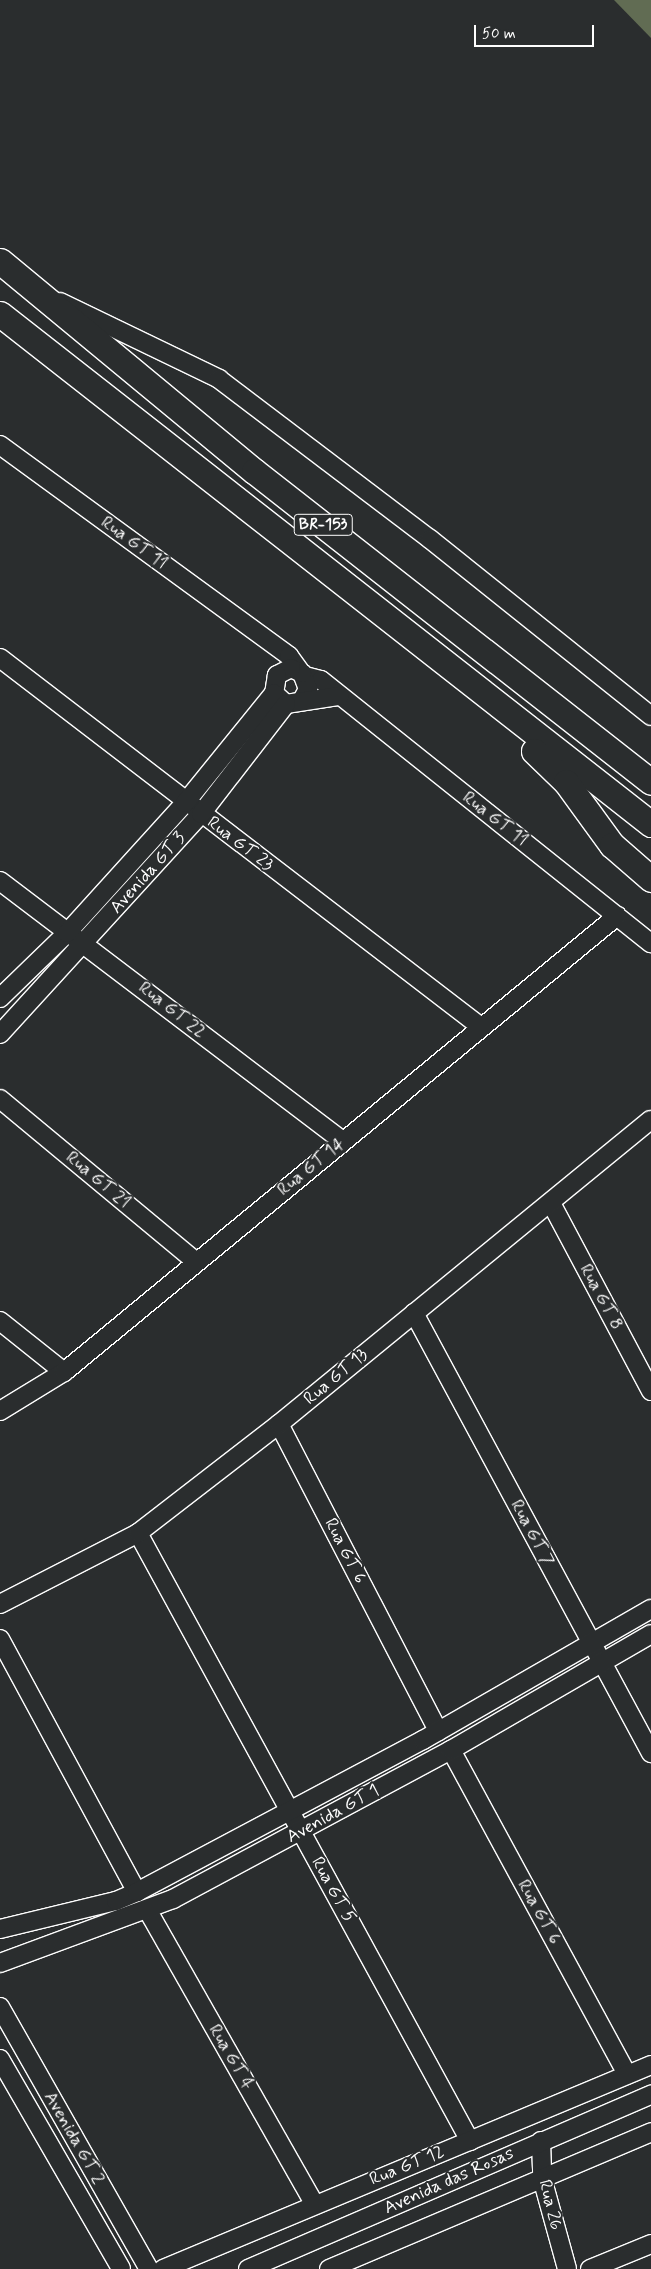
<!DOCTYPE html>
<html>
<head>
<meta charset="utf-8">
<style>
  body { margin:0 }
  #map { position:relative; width:651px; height:2269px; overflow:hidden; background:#2a2d2e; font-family:Mynerve,sans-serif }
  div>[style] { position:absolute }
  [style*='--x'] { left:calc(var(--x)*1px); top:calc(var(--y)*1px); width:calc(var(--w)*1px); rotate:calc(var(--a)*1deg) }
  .green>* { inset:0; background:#616c53 }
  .roads { filter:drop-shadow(1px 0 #fff) drop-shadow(-1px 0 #fff) drop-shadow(0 1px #fff) drop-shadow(0 -1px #fff) }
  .minor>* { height:18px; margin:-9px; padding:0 9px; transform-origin:9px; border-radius:9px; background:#2a2d2e }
  .highway>* { height:25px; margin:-12.5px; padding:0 12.5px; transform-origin:12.5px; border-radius:12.5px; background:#2a2d2e }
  span { translate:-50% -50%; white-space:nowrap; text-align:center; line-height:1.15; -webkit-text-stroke:4px #2a2d2e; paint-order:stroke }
  .shield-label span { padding:1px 4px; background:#2a2d2e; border:1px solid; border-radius:4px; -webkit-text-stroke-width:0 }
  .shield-label { font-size:16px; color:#fff; font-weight:700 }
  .street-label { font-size:18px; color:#fff }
  .scale { position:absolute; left:474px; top:25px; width:120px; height:22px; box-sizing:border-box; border:2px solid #fff; border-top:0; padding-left:6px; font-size:15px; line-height:18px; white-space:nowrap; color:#fff; -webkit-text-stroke:4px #2a2d2e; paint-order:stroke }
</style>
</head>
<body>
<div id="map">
  <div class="green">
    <div style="clip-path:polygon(614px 0,651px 0,651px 38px)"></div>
  </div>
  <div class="roads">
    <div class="minor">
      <div style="--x:60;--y:302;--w:177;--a:25.8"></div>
      <div style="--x:219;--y:379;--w:265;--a:37.2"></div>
      <div style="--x:430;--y:539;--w:283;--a:38.7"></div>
      <div style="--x:0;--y:445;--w:358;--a:36.1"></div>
      <div style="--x:289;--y:656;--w:17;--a:54"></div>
      <div style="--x:0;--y:658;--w:606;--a:37.49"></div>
      <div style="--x:305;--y:676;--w:16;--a:14"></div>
      <div style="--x:321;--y:680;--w:422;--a:38.6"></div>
      <div style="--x:302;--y:700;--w:13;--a:-61"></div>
      <div style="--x:308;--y:689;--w:17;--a:-111"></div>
      <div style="--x:302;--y:673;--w:12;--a:-156"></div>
      <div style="--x:291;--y:668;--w:16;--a:153"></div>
      <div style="--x:277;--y:675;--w:18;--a:99"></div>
      <div style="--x:274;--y:693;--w:16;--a:43"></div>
      <div style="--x:286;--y:704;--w:54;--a:-8.6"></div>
      <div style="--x:0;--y:881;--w:430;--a:37.2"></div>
      <div style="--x:0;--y:998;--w:93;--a:-44.1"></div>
      <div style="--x:67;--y:933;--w:176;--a:-47.8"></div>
      <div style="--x:185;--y:803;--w:141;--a:-51"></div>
      <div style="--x:0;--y:1034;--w:298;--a:-47.6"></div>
      <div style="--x:201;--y:814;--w:139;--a:-52.3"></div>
      <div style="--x:0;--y:1099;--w:255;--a:39.7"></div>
      <div style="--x:551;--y:1203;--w:213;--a:62"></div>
      <div style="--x:414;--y:1313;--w:500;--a:61.7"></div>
      <div style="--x:0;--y:1321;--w:82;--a:38.6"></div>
      <div style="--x:0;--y:1411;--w:75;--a:-31.4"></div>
      <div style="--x:64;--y:1372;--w:717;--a:-39.51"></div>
      <div style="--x:279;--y:1424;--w:346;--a:62.6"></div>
      <div style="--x:138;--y:1533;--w:693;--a:61.36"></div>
      <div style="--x:0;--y:1604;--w:155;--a:-27.2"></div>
      <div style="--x:138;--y:1533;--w:178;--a:-37.7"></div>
      <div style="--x:279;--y:1424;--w:480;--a:-39.3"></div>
      <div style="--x:0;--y:1639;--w:288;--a:61.6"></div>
      <div style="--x:451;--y:1750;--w:369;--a:61.5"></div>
      <div style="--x:148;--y:1911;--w:336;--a:60.4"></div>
      <div style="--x:0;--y:1929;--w:119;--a:-13.6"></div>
      <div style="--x:116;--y:1901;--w:23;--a:-23"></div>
      <div style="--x:137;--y:1892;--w:324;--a:-28"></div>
      <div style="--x:423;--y:1740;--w:263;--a:-29.9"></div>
      <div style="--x:0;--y:1963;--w:184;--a:-20.3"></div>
      <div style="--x:173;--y:1899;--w:315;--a:-28.2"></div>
      <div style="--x:451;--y:1750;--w:231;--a:-30.1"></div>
      <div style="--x:0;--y:2007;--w:301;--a:60.4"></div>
      <div style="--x:0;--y:2059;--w:242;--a:60"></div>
      <div style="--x:541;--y:2141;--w:37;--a:88"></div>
      <div style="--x:542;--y:2178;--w:94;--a:74.6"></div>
      <div style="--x:163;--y:2269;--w:529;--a:-22.69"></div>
      <div style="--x:248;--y:2269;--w:439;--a:-23.4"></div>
      <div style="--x:329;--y:2269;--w:350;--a:-23"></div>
      <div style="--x:590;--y:2269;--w:66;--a:-22.3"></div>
    </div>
    <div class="highway">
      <div style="--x:0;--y:261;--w:330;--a:39.6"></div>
      <div style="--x:254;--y:471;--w:504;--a:38.07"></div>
      <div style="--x:0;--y:314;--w:827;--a:38.08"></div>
      <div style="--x:534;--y:751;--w:45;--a:44.1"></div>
      <div style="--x:566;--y:782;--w:78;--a:53.9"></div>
      <div style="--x:612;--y:845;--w:52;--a:41.1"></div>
    </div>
  </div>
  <div class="shield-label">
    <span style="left:323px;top:525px">BR-153</span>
  </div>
  <div class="street-label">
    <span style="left:134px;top:543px;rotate:36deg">Rua GT 11</span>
    <span style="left:495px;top:819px;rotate:38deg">Rua GT 11</span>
    <span style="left:240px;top:844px;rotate:37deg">Rua GT 23</span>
    <span style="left:148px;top:873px;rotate:-48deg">Avenida GT 3</span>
    <span style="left:172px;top:1010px;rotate:38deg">Rua GT 22</span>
    <span style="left:311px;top:1167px;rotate:-39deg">Rua GT 14</span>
    <span style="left:98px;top:1180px;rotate:40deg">Rua GT 21</span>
    <span style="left:601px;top:1297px;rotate:62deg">Rua GT 8</span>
    <span style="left:336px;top:1377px;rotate:-40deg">Rua GT 13</span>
    <span style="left:532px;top:1533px;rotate:62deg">Rua GT 7</span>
    <span style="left:345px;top:1551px;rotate:63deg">Rua GT 6</span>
    <span style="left:333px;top:1814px;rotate:-29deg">Avenida GT 1</span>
    <span style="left:333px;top:1890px;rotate:61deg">Rua GT 5</span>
    <span style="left:539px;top:1912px;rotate:61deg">Rua GT 6</span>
    <span style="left:231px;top:2057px;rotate:60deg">Rua GT 4</span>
    <span style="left:74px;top:2138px;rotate:60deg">Avenida GT 2</span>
    <span style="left:407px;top:2166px;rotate:-22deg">Rua GT 12</span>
    <span style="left:449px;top:2181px;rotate:-24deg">Avenida das Rosas</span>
    <span style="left:550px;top:2205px;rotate:76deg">Rua 26</span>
  </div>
  <div class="scale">50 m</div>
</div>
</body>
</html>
